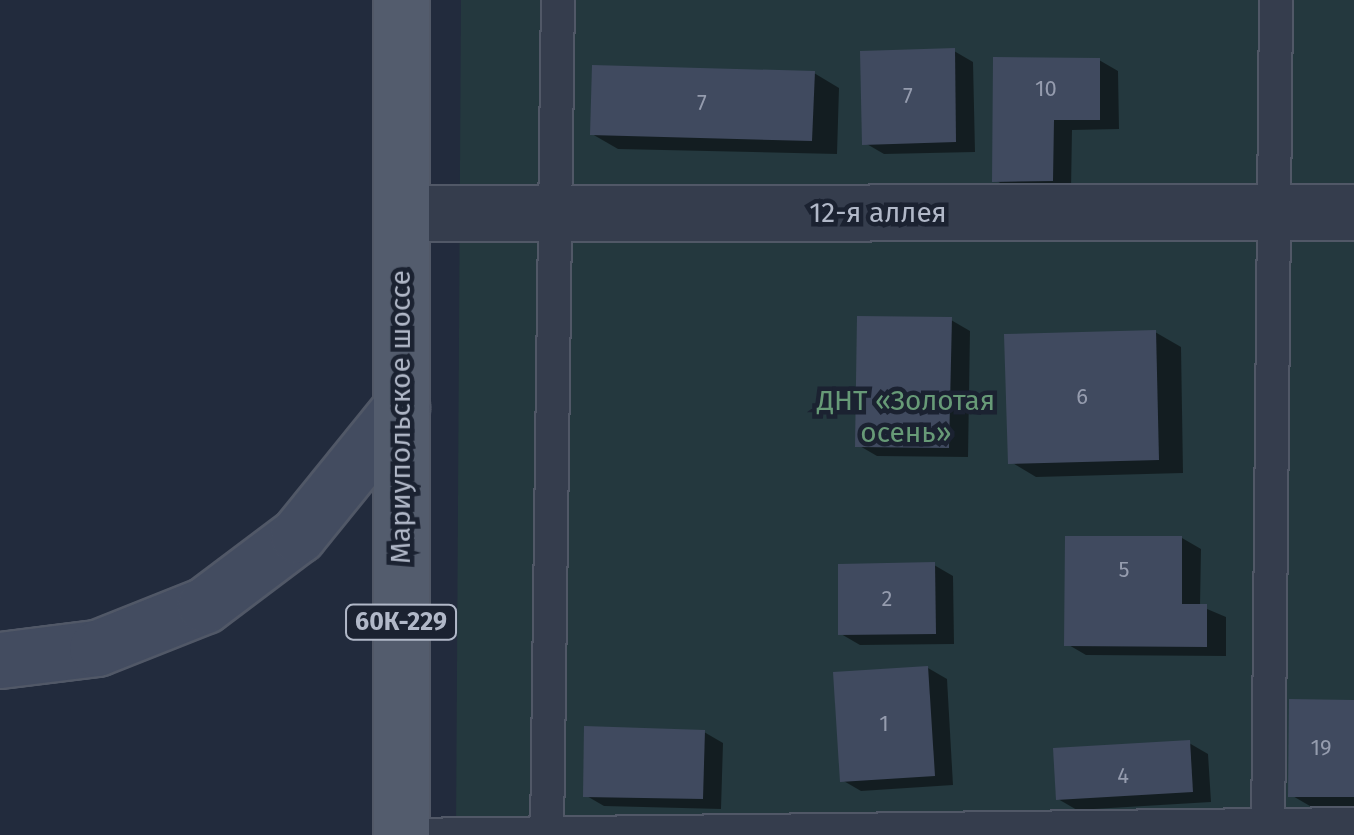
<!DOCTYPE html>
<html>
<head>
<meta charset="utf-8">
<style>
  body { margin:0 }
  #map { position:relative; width:1354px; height:835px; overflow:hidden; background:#222b3d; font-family:"Fira Sans",sans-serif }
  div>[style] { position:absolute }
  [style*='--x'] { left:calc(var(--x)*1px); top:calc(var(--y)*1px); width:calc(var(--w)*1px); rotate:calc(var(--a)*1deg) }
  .green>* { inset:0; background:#24383e }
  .shadow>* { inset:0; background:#0007 }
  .building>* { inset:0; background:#404a5f }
  .roads { filter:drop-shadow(2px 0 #515867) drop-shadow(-2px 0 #515867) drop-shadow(0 2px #515867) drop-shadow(0 -2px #515867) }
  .lane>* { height:32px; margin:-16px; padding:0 16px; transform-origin:16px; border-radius:16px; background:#353d4d }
  .street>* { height:55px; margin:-27.5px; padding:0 27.5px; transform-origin:27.5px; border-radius:27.5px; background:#353d4d }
  .secondary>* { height:55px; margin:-27.5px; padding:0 27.5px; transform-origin:27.5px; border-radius:27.5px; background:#434c60 }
  .primary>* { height:55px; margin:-27.5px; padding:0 27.5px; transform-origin:27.5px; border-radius:27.5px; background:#535c6d }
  span { translate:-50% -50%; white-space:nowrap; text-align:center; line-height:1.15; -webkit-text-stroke:9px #1b2231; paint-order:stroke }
  .number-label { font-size:22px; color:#959cae }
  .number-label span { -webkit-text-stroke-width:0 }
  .shield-label span { padding:2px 8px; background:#1b2231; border:2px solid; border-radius:8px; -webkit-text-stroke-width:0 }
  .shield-label { font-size:25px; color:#b1b8c8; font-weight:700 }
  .street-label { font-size:28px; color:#b1b8c8 }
  .park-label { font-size:28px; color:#679a77 }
</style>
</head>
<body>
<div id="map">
  <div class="green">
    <div style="clip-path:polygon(461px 0,1354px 0,1354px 835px,456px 835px)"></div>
  </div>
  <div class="shadow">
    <div style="clip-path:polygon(954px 51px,973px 62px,975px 152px,884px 154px,865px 143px)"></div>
    <div style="clip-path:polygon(1099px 60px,1118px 71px,1119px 129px,1072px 130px,1071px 191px,1014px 191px,995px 180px)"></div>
    <div style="clip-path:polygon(814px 73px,839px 88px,837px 154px,618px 149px,592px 134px)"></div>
    <div style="clip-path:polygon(951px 320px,970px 331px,968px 457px,877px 456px,858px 445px)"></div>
    <div style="clip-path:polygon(1155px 332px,1181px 347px,1183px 473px,1036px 477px,1011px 462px)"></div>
    <div style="clip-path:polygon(1182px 538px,1201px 549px,1200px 606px,1226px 617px,1226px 656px,1086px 655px,1067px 644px)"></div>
    <div style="clip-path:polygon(934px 565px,953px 576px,954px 644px,860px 645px,841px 634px)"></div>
    <div style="clip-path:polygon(928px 668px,947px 679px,953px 785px,861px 791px,842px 780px)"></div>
    <div style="clip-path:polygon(1354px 702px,1354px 806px,1310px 806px,1291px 795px)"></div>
    <div style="clip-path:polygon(704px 732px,723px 743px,721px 809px,604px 806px,585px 795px)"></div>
    <div style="clip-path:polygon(1189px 743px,1208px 754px,1211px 802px,1077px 810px,1058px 799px)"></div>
  </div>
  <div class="building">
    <div style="clip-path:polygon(955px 48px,956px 142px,862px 145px,860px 51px)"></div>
    <div style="clip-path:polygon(993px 57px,1100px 58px,1100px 120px,1054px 120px,1053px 181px,992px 182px)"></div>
    <div style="clip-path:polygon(592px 65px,815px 71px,812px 141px,590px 135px)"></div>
    <div style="clip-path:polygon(857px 316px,952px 317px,949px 448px,855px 447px)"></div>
    <div style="clip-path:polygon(1156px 330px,1159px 460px,1008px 464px,1004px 334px)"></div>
    <div style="clip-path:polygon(1065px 536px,1182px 536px,1182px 604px,1207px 604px,1207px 647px,1064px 646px)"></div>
    <div style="clip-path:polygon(935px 562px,936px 634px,838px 635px,838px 564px)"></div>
    <div style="clip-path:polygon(928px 666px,935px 776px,840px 782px,833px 672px)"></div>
    <div style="clip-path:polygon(1289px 699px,1354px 700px,1354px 797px,1288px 797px)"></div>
    <div style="clip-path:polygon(584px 726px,705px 730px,703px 799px,583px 797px)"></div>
    <div style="clip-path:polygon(1190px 740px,1193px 792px,1056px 800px,1053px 748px)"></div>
  </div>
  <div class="roads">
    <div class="lane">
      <div style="--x:401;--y:835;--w:953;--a:-0.66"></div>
      <div style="--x:547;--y:835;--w:835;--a:-89.25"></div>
      <div style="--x:1268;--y:835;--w:835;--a:-89.45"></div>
    </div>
    <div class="street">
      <div style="--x:401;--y:213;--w:953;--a:-0.06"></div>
    </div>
    <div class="secondary">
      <div style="--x:0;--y:660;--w:98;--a:-7.1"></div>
      <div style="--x:97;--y:648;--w:116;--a:-21.7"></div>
      <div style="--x:205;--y:605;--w:116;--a:-37"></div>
      <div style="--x:298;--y:535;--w:164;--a:-51"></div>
    </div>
    <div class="primary">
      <div style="--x:401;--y:0;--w:835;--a:90"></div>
    </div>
  </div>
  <div class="number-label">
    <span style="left:1046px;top:89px">10</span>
    <span style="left:908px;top:96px">7</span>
    <span style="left:702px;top:103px">7</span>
    <span style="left:1082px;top:397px">6</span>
    <span style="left:1124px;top:570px">5</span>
    <span style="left:887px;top:599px">2</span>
    <span style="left:884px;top:724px">1</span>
    <span style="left:1321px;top:748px">19</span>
    <span style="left:1123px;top:776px">4</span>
  </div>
  <div class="shield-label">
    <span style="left:401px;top:622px">60К-229</span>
  </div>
  <div class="street-label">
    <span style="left:878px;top:213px">12-я аллея</span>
    <span style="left:401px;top:417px;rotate:-90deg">Мариупольское шоссе</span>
  </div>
  <div class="park-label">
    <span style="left:906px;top:417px">ДНТ «Золотая<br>осень»</span>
  </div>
</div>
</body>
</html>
